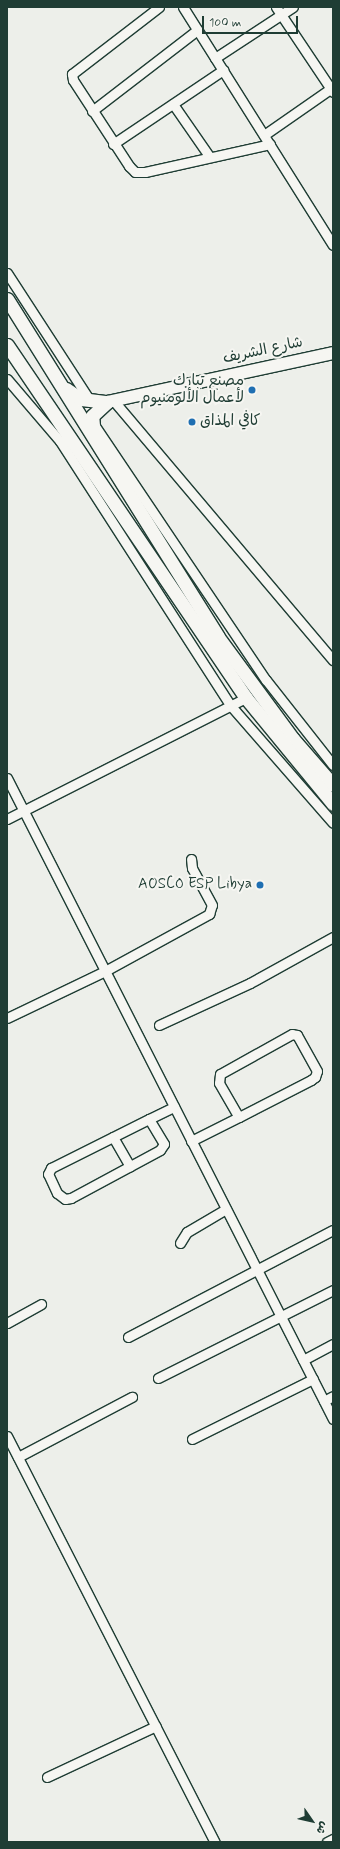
<!DOCTYPE html>
<html>
<head>
<meta charset="utf-8">
<style>
  body { margin:0 }
  #map { position:relative; width:340px; height:1849px; overflow:hidden; background:#edefea; font-family:Mynerve,"Playpen Sans Arabic",sans-serif }
  div>[style] { position:absolute }
  [style*='--x'] { left:calc(var(--x)*1px); top:calc(var(--y)*1px); width:calc(var(--w)*1px); rotate:calc(var(--a)*1deg) }
  .roads { filter:drop-shadow(1px 0 #1f3d34) drop-shadow(-1px 0 #1f3d34) drop-shadow(0 1px #1f3d34) drop-shadow(0 -1px #1f3d34) }
  .minor>* { height:9px; margin:-4.5px; padding:0 4.5px; transform-origin:4.5px; border-radius:4.5px; background:#f6f6f2 }
  .major>* { height:12px; margin:-6px; padding:0 6px; transform-origin:6px; border-radius:6px; background:#f6f6f2 }
  .highway>* { height:13px; margin:-6.5px; padding:0 6.5px; transform-origin:6.5px; border-radius:6.5px; background:#f6f6f2 }
  .dots>* { width:11px; height:11px; translate:-50% -50%; box-sizing:border-box; border:2px solid #f6f6f2; border-radius:50% }
  span { translate:-50% -50%; white-space:nowrap; text-align:center; line-height:1.15; -webkit-text-stroke:4px #f6f6f2; paint-order:stroke }
  .street-label { font-size:15px; color:#1f3d34 }
  .poi-label { font-size:15px; color:#1f3d34 }
  .right { translate:-100% -50%; text-align:right }
  .left { translate:0 -50%; text-align:left }
  .frame { position:absolute; inset:0; border:8px solid #1f3d34; pointer-events:none }
  .north { position:absolute; left:292px; top:1801px; width:40px; height:40px; -webkit-text-stroke:3px #f6f6f2; paint-order:stroke; rotate:124deg; font-size:11px; font-weight:700; line-height:16px; text-align:center; color:#1f3d34 }
  .north::after { content:''; display:block; margin:auto; width:14px; height:18px; background:#1f3d34; clip-path:polygon(50% 0,100% 100%,50% 72%,0 100%) }
  .scale { position:absolute; left:202px; top:16px; width:96px; height:18px; box-sizing:border-box; border:2px solid #1f3d34; border-top:0; padding-left:5px; font-size:12px; line-height:14px; white-space:nowrap; color:#1f3d34; -webkit-text-stroke:3px #f6f6f2; paint-order:stroke }
</style>
</head>
<body>
<div id="map">
  <div class="roads">
    <div class="minor">
      <div style="--x:159;--y:7;--w:110;--a:142.4"></div>
      <div style="--x:72;--y:74;--w:6;--a:81"></div>
      <div style="--x:73;--y:80;--w:103;--a:56.9"></div>
      <div style="--x:129;--y:166;--w:8;--a:45"></div>
      <div style="--x:135;--y:172;--w:10;--a:0"></div>
      <div style="--x:145;--y:172;--w:128;--a:-12.6"></div>
      <div style="--x:183;--y:7;--w:281;--a:57.8"></div>
      <div style="--x:276;--y:7;--w:102;--a:56.2"></div>
      <div style="--x:215;--y:58;--w:93;--a:-33.2"></div>
      <div style="--x:173;--y:104;--w:63;--a:55.3"></div>
      <div style="--x:92;--y:111;--w:133;--a:-37.6"></div>
      <div style="--x:264;--y:135;--w:84;--a:-34.8"></div>
      <div style="--x:113;--y:144;--w:133;--a:-33.9"></div>
      <div style="--x:7;--y:273;--w:153;--a:57"></div>
      <div style="--x:7;--y:379;--w:82;--a:49.5"></div>
      <div style="--x:60;--y:441;--w:315;--a:57.2"></div>
      <div style="--x:231;--y:706;--w:155;--a:48.9"></div>
      <div style="--x:113;--y:400;--w:341;--a:49.8"></div>
      <div style="--x:93;--y:423;--w:310;--a:56.1"></div>
      <div style="--x:266;--y:680;--w:108;--a:51.8"></div>
      <div style="--x:7;--y:778;--w:719;--a:63.04"></div>
      <div style="--x:7;--y:819;--w:268;--a:-26.9"></div>
      <div style="--x:7;--y:1018;--w:109;--a:-25.6"></div>
      <div style="--x:105;--y:971;--w:119;--a:-28.7"></div>
      <div style="--x:209;--y:914;--w:9;--a:-72"></div>
      <div style="--x:212;--y:905;--w:42;--a:-118.4"></div>
      <div style="--x:192;--y:868;--w:9;--a:-96"></div>
      <div style="--x:159;--y:1025;--w:100;--a:-24.8"></div>
      <div style="--x:250;--y:983;--w:95;--a:-29"></div>
      <div style="--x:149;--y:1119;--w:29;--a:59"></div>
      <div style="--x:164;--y:1144;--w:7;--a:124"></div>
      <div style="--x:160;--y:1150;--w:101;--a:151.7"></div>
      <div style="--x:71;--y:1198;--w:6;--a:171"></div>
      <div style="--x:65;--y:1199;--w:10;--a:-143"></div>
      <div style="--x:57;--y:1193;--w:21;--a:-115"></div>
      <div style="--x:48;--y:1174;--w:7;--a:-63"></div>
      <div style="--x:51;--y:1168;--w:110;--a:-26.6"></div>
      <div style="--x:149;--y:1119;--w:28;--a:-26"></div>
      <div style="--x:113;--y:1137;--w:34;--a:60"></div>
      <div style="--x:191;--y:1141;--w:54;--a:-26.6"></div>
      <div style="--x:239;--y:1117;--w:81;--a:-27.2"></div>
      <div style="--x:311;--y:1080;--w:5;--a:-37"></div>
      <div style="--x:315;--y:1077;--w:6;--a:-72"></div>
      <div style="--x:317;--y:1071;--w:41;--a:-119.1"></div>
      <div style="--x:297;--y:1035;--w:5;--a:-169"></div>
      <div style="--x:292;--y:1034;--w:82;--a:150.9"></div>
      <div style="--x:220;--y:1074;--w:9;--a:96"></div>
      <div style="--x:219;--y:1083;--w:39;--a:60"></div>
      <div style="--x:180;--y:1243;--w:13;--a:-58"></div>
      <div style="--x:187;--y:1232;--w:45;--a:-30.5"></div>
      <div style="--x:7;--y:1323;--w:39;--a:-29"></div>
      <div style="--x:128;--y:1337;--w:231;--a:-27.6"></div>
      <div style="--x:303;--y:1360;--w:34;--a:-28"></div>
      <div style="--x:158;--y:1378;--w:196;--a:-26.7"></div>
      <div style="--x:324;--y:1401;--w:10;--a:-29"></div>
      <div style="--x:7;--y:1436;--w:456;--a:62.9"></div>
      <div style="--x:192;--y:1439;--w:135;--a:-26.4"></div>
      <div style="--x:18;--y:1457;--w:129;--a:-27.8"></div>
      <div style="--x:47;--y:1777;--w:120;--a:-25.1"></div>
      <div style="--x:327;--y:1842;--w:7;--a:-27"></div>
    </div>
    <div class="major">
      <div style="--x:107;--y:402;--w:231;--a:-12.2"></div>
    </div>
    <div class="highway">
      <div style="--x:7;--y:299;--w:398;--a:58"></div>
      <div style="--x:218;--y:637;--w:127;--a:53.7"></div>
      <div style="--x:293;--y:739;--w:61;--a:49"></div>
      <div style="--x:7;--y:345;--w:426;--a:55.9"></div>
      <div style="--x:246;--y:698;--w:137;--a:50.6"></div>
      <div style="--x:66;--y:389;--w:18;--a:34"></div>
      <div style="--x:81;--y:399;--w:26;--a:7"></div>
      <div style="--x:94;--y:437;--w:21;--a:-95"></div>
      <div style="--x:92;--y:416;--w:21;--a:-43"></div>
    </div>
  </div>
  <div class="dots">
    <div style="left:252px;top:390px;background:#1f6fb2"></div>
    <div style="left:192px;top:422px;background:#1f6fb2"></div>
    <div style="left:260px;top:885px;background:#1f6fb2"></div>
  </div>
  <div class="street-label">
    <span style="left:263px;top:351px;rotate:-12deg">شارع الشريف</span>
  </div>
  <div class="poi-label">
    <span class="right" style="left:244px;top:390px">مصنع تبارك<br>لأعمال الألومنيوم</span>
    <span class="left" style="left:200px;top:422px">كافي المذاق</span>
    <span class="right" style="left:252px;top:885px">AOSCO ESP Libya</span>
  </div>
  <div class="frame"></div>
  <div class="north">ش</div>
  <div class="scale">100 m</div>
</div>
</body>
</html>
